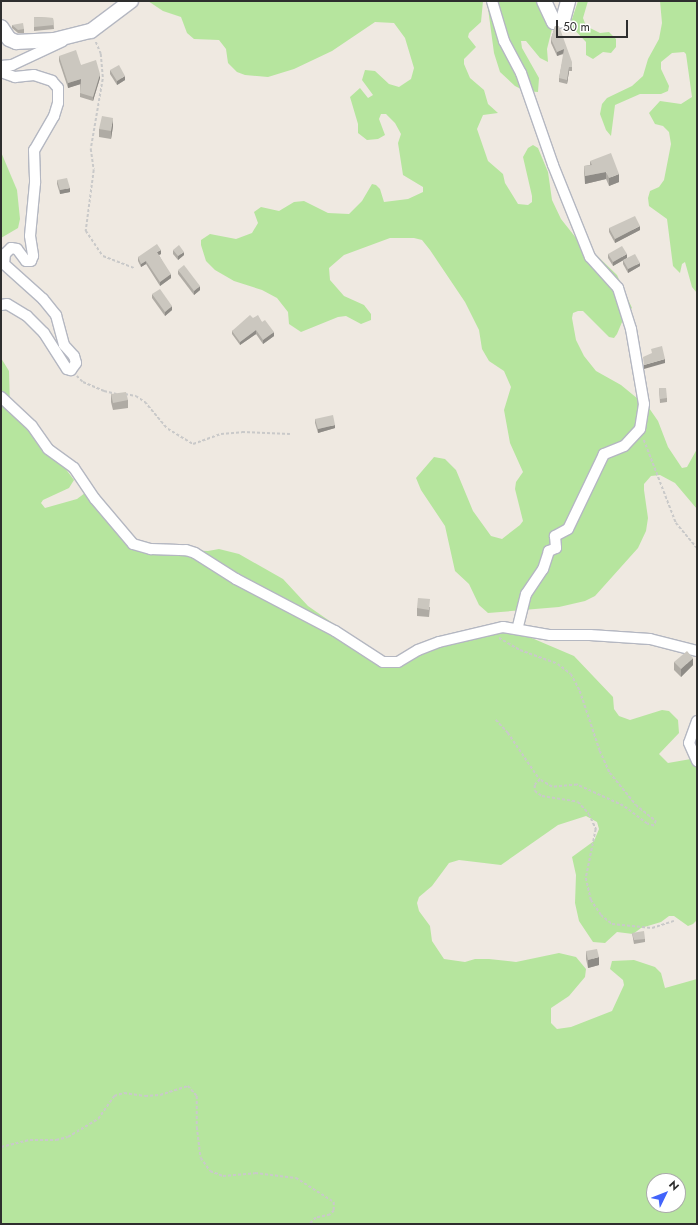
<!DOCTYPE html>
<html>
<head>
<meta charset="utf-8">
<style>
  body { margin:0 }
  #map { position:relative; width:698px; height:1225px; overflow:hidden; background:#efe9e1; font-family:Jost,sans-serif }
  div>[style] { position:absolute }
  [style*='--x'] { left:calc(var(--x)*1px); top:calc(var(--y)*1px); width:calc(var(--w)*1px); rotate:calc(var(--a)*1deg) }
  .green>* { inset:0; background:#b6e59e }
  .path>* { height:1.5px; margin-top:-0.75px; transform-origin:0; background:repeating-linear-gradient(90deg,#c9c9c9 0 3px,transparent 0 5px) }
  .roads { filter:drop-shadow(1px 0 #b4b7c1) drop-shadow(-1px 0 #b4b7c1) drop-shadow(0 1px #b4b7c1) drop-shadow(0 -1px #b4b7c1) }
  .street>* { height:10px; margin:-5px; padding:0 5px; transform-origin:5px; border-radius:5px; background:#fff }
  .secondary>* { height:14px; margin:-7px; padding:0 7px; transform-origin:7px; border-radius:7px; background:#fff }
  .wall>* { inset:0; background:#afaba4 }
  .shaded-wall>* { inset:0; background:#8e8b86 }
  .building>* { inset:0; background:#cbc7bf }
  span { translate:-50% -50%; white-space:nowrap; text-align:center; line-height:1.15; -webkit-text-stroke:4px #fff; paint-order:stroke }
  .frame { position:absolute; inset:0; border:2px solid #2e2e2e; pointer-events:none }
  .north { position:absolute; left:646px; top:1173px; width:40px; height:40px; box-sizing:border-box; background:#fff; border:1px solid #ababab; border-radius:50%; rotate:47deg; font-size:11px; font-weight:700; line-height:16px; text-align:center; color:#2e2e2e }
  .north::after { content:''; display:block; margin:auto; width:14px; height:18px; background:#4264fb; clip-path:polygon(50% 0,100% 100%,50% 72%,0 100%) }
  .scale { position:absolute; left:556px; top:20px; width:72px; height:18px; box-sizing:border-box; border:2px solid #2e2e2e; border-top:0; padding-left:5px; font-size:12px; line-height:14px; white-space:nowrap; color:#2e2e2e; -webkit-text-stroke:3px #fff; paint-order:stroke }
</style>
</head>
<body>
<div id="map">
  <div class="green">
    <div style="clip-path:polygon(148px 1px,483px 1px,481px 22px,469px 33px,468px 37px,476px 47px,464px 59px,464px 64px,470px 78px,484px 90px,488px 104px,498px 113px,483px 115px,477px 129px,488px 161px,503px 174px,505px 183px,518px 204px,528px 205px,532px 202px,532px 196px,523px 157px,528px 148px,533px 145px,538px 148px,548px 172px,552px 200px,561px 219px,580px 243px,586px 245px,617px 275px,632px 308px,625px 315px,617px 334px,614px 338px,609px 337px,583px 311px,578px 311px,573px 313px,572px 318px,576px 340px,584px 356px,596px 371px,621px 385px,649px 408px,658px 421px,668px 447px,682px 468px,687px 467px,697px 449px,697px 509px,675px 483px,660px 475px,651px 476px,644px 484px,644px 490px,648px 518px,646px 531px,638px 548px,595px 596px,585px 601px,559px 607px,488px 613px,479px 605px,469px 584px,455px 571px,445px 526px,421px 490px,416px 478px,434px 457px,445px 459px,456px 470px,473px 511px,491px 536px,502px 539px,520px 525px,523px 521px,515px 489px,516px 482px,523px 472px,510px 443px,504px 410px,511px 387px,504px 371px,489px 361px,482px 349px,479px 330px,465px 302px,430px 250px,422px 240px,414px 238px,390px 238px,344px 255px,329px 268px,330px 280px,344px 296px,364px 305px,371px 314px,371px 320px,361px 324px,346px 316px,338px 317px,301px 332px,289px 324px,288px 312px,277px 298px,262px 290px,234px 281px,215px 270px,206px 261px,201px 245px,201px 240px,210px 234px,236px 239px,252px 233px,258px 223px,254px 212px,261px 207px,279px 211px,294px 202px,304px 201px,328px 213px,349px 214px,362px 201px,372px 184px,376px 185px,380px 189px,384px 202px,408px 199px,423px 192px,423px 187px,403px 175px,398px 143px,401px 134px,395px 123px,386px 114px,381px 114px,379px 119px,385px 135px,378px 139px,367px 140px,358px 133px,358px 124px,350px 97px,360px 88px,368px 98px,373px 95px,362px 80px,365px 70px,375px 71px,389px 84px,399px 87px,411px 79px,414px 68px,405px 38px,394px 23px,375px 22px,332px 51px,294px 69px,268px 77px,245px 75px,237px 72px,228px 63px,226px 49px,219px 40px,194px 39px,187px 33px,181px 17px,163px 11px)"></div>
    <div style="clip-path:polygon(487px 1px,548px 1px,553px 25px,547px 49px,548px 62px,540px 58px,526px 41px,521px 41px,522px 48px,539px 78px,538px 92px,525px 91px,515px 86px,500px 72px,494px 53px)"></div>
    <div style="clip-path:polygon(578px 1px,588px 1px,583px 18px,586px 26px,600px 33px,609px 32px,616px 39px,616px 47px,611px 53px,603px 52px,593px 59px,586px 55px,586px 42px,570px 25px)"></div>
    <div style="clip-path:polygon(660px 1px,697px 1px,697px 293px,692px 287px,685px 262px,682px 264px,680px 273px,673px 266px,667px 219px,649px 206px,648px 198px,650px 191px,659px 187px,664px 180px,671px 144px,669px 132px,663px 126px,655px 124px,649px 113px,660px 101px,681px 104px,692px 97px,686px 54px,684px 52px,672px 53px,661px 62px,661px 69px,669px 86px,668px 91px,661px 94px,640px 94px,615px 105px,611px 136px,606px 130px,600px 114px,602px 104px,607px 98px,632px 86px,643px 76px,648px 59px,659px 39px,662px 23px)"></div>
    <div style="clip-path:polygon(1px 152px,17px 190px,20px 219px,18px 228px,1px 238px)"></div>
    <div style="clip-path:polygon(evenodd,1px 358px,9px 371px,10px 406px,27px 426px,36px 442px,65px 468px,74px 480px,69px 488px,43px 500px,41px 503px,45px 508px,77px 499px,85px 493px,136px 548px,208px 551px,219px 549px,239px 554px,283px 579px,308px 606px,354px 638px,358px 650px,385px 667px,404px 663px,435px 647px,504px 632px,527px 636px,574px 656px,613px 697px,614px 709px,619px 716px,630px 720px,662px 710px,669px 711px,678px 720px,679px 733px,659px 754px,668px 763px,691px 759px,697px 763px,697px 920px,693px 924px,688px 926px,674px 916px,669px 916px,661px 922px,641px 928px,633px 934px,617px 932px,605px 943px,593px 942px,579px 921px,575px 903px,576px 875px,572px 857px,594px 841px,599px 829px,597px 822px,586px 816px,558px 825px,501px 865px,459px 860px,449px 863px,432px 886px,419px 897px,417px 903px,419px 911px,430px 926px,432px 941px,444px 959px,465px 962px,475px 959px,489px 959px,516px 962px,559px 953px,576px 957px,586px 969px,585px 977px,569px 996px,551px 1008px,551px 1023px,557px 1029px,571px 1027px,612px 1011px,624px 985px,623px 980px,610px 969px,612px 961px,634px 960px,655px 967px,661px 973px,665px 988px,697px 979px,697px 1224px,1px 1224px,1px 358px,654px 1181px,678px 1181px,678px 1205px,654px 1205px,654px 1181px)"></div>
  </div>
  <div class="path">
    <div style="--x:96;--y:42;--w:13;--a:67"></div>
    <div style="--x:101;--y:54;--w:25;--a:85"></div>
    <div style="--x:103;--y:79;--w:71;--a:99.7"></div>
    <div style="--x:91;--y:149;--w:21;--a:82"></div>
    <div style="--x:94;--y:170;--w:62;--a:97.5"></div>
    <div style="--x:86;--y:231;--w:30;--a:56"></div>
    <div style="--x:103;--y:256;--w:33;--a:21"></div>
    <div style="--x:77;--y:376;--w:8;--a:45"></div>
    <div style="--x:83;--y:382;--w:23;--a:23"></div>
    <div style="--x:104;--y:391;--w:13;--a:13"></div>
    <div style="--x:125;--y:394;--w:11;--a:10"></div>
    <div style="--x:136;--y:396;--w:11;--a:34"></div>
    <div style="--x:145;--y:402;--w:35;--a:50"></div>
    <div style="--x:168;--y:429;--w:29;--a:31"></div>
    <div style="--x:193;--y:444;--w:30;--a:-20"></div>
    <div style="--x:221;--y:434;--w:21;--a:-5"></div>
    <div style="--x:242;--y:432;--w:48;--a:2.4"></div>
    <div style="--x:644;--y:440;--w:89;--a:68.9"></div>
    <div style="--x:676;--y:523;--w:33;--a:50"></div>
    <div style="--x:499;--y:638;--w:24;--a:30"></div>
    <div style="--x:520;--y:650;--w:40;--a:20.2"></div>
    <div style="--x:558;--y:664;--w:16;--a:38"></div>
    <div style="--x:571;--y:674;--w:19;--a:62"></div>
    <div style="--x:580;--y:691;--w:63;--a:71.6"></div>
    <div style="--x:600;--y:751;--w:24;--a:66"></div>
    <div style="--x:610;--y:773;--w:41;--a:50.9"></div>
    <div style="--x:636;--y:805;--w:26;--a:39"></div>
    <div style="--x:656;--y:821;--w:5;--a:112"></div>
    <div style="--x:654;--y:826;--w:7;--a:-164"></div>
    <div style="--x:647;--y:824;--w:30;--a:-143"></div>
    <div style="--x:623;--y:806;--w:51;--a:-155.5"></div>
    <div style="--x:577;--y:785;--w:25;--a:175"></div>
    <div style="--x:552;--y:787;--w:14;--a:-150"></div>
    <div style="--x:540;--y:780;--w:7;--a:135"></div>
    <div style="--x:535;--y:785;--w:6;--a:90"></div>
    <div style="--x:535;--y:791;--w:9;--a:36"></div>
    <div style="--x:542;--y:796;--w:36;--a:9"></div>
    <div style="--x:578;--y:802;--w:16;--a:47"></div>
    <div style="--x:589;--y:814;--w:17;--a:65"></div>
    <div style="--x:596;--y:829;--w:50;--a:101.5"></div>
    <div style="--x:586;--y:878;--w:23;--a:77"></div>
    <div style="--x:591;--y:900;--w:18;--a:56"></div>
    <div style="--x:601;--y:915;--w:14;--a:39"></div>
    <div style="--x:612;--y:924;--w:40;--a:5.7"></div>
    <div style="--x:652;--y:928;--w:23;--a:-18"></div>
    <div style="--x:496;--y:720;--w:18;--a:47"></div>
    <div style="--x:508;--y:733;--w:57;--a:55.8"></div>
    <div style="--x:1;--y:1147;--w:30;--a:-14"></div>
    <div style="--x:30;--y:1140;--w:26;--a:0"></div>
    <div style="--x:56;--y:1140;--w:12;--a:-14"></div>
    <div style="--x:68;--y:1137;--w:35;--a:-31"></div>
    <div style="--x:98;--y:1119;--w:28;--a:-55"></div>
    <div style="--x:114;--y:1096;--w:10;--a:-17"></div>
    <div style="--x:124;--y:1093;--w:21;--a:8"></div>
    <div style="--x:145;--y:1096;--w:15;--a:-4"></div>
    <div style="--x:160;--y:1095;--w:29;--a:-18"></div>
    <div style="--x:188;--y:1086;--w:13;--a:48"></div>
    <div style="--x:197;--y:1096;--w:31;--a:90"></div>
    <div style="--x:197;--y:1127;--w:31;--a:83"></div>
    <div style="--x:201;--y:1158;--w:16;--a:55"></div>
    <div style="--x:210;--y:1171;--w:14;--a:21"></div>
    <div style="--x:223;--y:1176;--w:32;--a:-5"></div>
    <div style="--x:255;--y:1173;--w:41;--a:7"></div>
    <div style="--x:296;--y:1178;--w:45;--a:32.3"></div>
    <div style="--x:334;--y:1202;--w:9;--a:90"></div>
    <div style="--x:334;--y:1211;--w:6;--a:135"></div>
    <div style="--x:330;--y:1215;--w:14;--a:168"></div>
    <div style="--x:316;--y:1218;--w:8;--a:135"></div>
  </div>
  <div class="roads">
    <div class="street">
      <div style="--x:492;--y:1;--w:42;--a:73.3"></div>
      <div style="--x:504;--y:41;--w:36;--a:62"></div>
      <div style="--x:521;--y:73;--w:97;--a:70.8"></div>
      <div style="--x:553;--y:165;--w:99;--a:68.1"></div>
      <div style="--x:590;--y:257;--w:42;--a:47.9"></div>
      <div style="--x:618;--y:288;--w:43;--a:72.4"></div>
      <div style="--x:631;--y:329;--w:76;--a:80.2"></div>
      <div style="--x:644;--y:404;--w:25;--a:99"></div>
      <div style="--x:640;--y:429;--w:23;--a:133"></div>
      <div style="--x:624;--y:446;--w:22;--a:158"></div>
      <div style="--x:604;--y:454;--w:83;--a:115.6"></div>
      <div style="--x:568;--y:529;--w:15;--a:152"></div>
      <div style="--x:555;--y:536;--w:12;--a:85"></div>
      <div style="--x:556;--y:548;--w:8;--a:157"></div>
      <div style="--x:549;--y:551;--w:19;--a:108"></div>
      <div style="--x:543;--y:569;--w:30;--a:124"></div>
      <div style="--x:526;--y:594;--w:36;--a:104"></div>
      <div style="--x:1;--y:66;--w:11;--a:-5"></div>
      <div style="--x:12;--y:65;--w:56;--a:-25.2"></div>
      <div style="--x:1;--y:72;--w:15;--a:20"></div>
      <div style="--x:15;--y:77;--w:19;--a:-6"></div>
      <div style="--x:34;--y:75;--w:19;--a:18"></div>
      <div style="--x:52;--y:81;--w:9;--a:49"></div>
      <div style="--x:58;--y:88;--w:15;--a:90"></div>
      <div style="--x:58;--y:103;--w:14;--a:107"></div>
      <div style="--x:54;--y:116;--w:39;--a:120"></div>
      <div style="--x:34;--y:150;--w:33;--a:88"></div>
      <div style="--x:35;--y:183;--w:53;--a:95.4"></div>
      <div style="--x:30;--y:236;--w:20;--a:81"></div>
      <div style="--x:33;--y:256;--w:5;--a:112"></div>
      <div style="--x:31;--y:261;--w:5;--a:180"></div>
      <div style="--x:26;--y:261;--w:15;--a:-127"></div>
      <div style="--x:17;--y:249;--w:6;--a:-171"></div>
      <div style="--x:11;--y:248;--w:8;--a:135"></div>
      <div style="--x:5;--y:254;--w:10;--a:96"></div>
      <div style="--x:4;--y:264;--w:52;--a:41.9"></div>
      <div style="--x:43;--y:299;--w:21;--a:51"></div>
      <div style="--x:56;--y:315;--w:31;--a:75"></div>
      <div style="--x:64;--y:345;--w:15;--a:48"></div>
      <div style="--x:74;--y:356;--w:7;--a:74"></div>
      <div style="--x:76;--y:363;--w:9;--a:126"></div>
      <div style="--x:71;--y:370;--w:4;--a:-166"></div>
      <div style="--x:67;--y:369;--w:43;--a:-122.6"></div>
      <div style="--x:44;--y:333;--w:24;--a:-135"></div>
      <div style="--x:27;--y:316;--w:23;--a:-149"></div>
      <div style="--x:7;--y:304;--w:6;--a:171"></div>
      <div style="--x:1;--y:397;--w:42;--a:43.1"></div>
      <div style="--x:32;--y:426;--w:28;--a:55"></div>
      <div style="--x:48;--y:449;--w:32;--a:36"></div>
      <div style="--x:74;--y:468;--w:37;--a:56"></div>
      <div style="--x:95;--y:499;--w:59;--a:49.8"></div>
      <div style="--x:133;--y:544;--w:19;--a:16"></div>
      <div style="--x:151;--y:549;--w:35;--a:2"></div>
      <div style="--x:186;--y:550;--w:9;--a:18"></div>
      <div style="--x:195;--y:553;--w:49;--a:32.4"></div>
      <div style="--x:236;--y:579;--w:112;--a:27.7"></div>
      <div style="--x:335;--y:631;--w:57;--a:32.9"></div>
      <div style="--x:383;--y:662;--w:15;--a:0"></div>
      <div style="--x:398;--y:662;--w:23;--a:-31"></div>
      <div style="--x:418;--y:650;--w:22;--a:-21"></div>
      <div style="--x:439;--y:642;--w:66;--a:-13.2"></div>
      <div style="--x:503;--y:627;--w:48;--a:9.7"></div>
      <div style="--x:550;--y:635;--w:40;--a:0"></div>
      <div style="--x:590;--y:635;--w:60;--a:3.8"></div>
      <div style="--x:650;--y:639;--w:49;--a:14.3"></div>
      <div style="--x:697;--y:721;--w:23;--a:110"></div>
      <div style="--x:689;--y:743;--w:20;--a:66"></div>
    </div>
    <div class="secondary">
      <div style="--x:544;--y:1;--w:23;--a:65"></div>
      <div style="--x:554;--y:22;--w:9;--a:-13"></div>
      <div style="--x:563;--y:20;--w:20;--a:-75"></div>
      <div style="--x:1;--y:27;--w:14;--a:56"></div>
      <div style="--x:9;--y:39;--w:8;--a:23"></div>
      <div style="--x:16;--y:42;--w:38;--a:-3"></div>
      <div style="--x:54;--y:40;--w:38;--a:-14"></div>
      <div style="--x:91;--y:31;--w:50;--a:-36.9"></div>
    </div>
  </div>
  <div class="wall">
    <div style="clip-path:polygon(34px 17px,53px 18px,54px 29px,34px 31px)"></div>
    <div style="clip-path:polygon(12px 25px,24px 29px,24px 33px,18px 33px,12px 28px)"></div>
    <div style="clip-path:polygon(555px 26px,572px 65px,572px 71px,569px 71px,567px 84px,559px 82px,559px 78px,564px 54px,557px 56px,551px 43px,551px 39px)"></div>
    <div style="clip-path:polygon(59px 56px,81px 65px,100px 78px,93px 101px,80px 97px,80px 84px,68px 88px,59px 61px)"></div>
    <div style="clip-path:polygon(110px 70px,125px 80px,117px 85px,110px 74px)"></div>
    <div style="clip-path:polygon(113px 126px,111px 139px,99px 137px,99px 129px)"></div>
    <div style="clip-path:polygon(590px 161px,619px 182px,609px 186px,606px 179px,585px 184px,584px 173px,584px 166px,590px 165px)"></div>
    <div style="clip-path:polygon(57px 180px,70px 192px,60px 194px,57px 184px)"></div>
    <div style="clip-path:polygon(609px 228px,640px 230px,615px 243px,609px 232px)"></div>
    <div style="clip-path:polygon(173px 250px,184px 255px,178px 260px,173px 254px)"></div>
    <div style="clip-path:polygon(161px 254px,159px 255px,171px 278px,160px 286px,146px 264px,141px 267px,138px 261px,138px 257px)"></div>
    <div style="clip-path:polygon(608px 254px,627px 258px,613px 266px,608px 258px)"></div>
    <div style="clip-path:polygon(623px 260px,640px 266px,628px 273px,623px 264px)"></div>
    <div style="clip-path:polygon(178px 270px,200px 290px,194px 295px,178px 274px)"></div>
    <div style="clip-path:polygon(152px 294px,172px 310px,165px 316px,152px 298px)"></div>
    <div style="clip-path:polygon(253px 318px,262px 322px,274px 336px,263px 344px,256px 334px,240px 345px,232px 334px,232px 331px)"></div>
    <div style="clip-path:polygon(659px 388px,667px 398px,667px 402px,660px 403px)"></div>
    <div style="clip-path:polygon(111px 394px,128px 400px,128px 408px,113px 410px,111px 402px)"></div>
    <div style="clip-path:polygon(315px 419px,335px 428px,318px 433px,315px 423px)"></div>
    <div style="clip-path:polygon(430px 607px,429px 617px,417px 616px,417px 608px)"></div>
    <div style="clip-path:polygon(674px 662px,693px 665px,681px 677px,674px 670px)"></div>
    <div style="clip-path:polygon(632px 933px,645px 939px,645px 942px,634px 944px)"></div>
    <div style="clip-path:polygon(586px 951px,599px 965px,588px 968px,586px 959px)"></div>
  </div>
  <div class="shaded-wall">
    <div style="clip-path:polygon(564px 49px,564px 53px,557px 56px,557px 52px)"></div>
    <div style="clip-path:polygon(569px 67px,569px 71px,567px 84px,567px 80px)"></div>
    <div style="clip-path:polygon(100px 74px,100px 78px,93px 101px,93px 97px)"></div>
    <div style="clip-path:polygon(125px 76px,125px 80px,117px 85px,117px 81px)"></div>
    <div style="clip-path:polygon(81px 79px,81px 84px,68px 88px,68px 83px)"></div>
    <div style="clip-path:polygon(113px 118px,113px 126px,111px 139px,111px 131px)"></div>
    <div style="clip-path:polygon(606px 172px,606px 179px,585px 184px,585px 176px)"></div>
    <div style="clip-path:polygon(619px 174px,619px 182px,609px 186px,609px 178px)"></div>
    <div style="clip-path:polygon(70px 188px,70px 192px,60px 194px,60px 190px)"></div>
    <div style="clip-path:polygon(640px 226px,640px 230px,615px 243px,615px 239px)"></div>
    <div style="clip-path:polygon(161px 250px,161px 254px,157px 256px,157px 252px)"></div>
    <div style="clip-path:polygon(184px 252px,184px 255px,178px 260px,178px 256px)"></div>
    <div style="clip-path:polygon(627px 254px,627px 258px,613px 266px,613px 262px)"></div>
    <div style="clip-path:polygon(146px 261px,146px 264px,141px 267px,141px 264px)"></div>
    <div style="clip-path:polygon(640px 263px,640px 266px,628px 273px,628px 269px)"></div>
    <div style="clip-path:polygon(171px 274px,171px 278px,160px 286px,160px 282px)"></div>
    <div style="clip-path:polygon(200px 286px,200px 290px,194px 295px,194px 291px)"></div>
    <div style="clip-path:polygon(172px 306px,172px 310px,165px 316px,165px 312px)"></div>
    <div style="clip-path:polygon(256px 330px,256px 334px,240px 345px,240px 342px)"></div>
    <div style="clip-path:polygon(274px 332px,274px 336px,263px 344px,263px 340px)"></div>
    <div style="clip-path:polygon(665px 359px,665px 363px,644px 369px,644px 365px)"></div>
    <div style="clip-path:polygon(335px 425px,335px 428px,318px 433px,318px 429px)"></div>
    <div style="clip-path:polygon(693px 658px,693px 665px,681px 677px,681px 669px)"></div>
    <div style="clip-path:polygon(599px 957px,599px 965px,588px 968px,588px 960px)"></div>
  </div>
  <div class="building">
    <div style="clip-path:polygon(34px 17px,53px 18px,54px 25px,34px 27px)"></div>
    <div style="clip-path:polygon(23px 23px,24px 29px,18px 30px,12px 25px)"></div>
    <div style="clip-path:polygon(555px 26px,559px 26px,572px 62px,572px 67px,569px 67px,567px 80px,559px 78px,564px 49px,557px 52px,551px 39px)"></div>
    <div style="clip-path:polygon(76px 50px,81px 65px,96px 60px,100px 74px,93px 97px,80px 93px,81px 79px,68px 83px,59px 56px)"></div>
    <div style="clip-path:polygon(119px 65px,125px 76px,117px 81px,110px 70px)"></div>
    <div style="clip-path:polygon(102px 116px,113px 118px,111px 131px,99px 129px)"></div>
    <div style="clip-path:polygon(611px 153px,619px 174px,609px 178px,606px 172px,585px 176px,584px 166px,592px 165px,590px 161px)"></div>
    <div style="clip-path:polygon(67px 178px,70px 188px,60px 190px,57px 180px)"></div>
    <div style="clip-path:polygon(635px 216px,640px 226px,615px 239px,609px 228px)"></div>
    <div style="clip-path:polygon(157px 244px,161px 250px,157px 252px,171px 274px,160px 282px,146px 261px,141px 264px,138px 257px)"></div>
    <div style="clip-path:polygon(179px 245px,184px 252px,178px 256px,173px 250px)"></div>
    <div style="clip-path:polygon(622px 246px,627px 254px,613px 262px,608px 254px)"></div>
    <div style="clip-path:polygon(635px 254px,640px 263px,628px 269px,623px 260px)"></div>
    <div style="clip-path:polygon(184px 265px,200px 286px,194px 291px,178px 270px)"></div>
    <div style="clip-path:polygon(160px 289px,172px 306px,165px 312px,152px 294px)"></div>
    <div style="clip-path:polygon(250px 315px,253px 318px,258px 315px,262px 322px,265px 320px,274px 332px,263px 340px,256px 330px,240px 342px,232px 331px)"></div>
    <div style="clip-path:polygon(662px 346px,665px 359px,644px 365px,643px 357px,652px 353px,651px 349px)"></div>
    <div style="clip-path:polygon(659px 388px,666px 388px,667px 398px,660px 399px)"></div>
    <div style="clip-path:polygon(126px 392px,128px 400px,113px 403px,111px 394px)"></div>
    <div style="clip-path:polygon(333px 415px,335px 425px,318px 429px,315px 419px)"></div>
    <div style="clip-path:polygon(418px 598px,430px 599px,429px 610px,417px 608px)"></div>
    <div style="clip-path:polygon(687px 651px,693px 658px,681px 669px,674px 662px)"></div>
    <div style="clip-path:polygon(644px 931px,645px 939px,634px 940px,632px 933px)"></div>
    <div style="clip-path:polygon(597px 949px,599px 957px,588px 960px,586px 951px)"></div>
  </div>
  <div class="frame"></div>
  <div class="north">N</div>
  <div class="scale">50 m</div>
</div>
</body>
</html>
